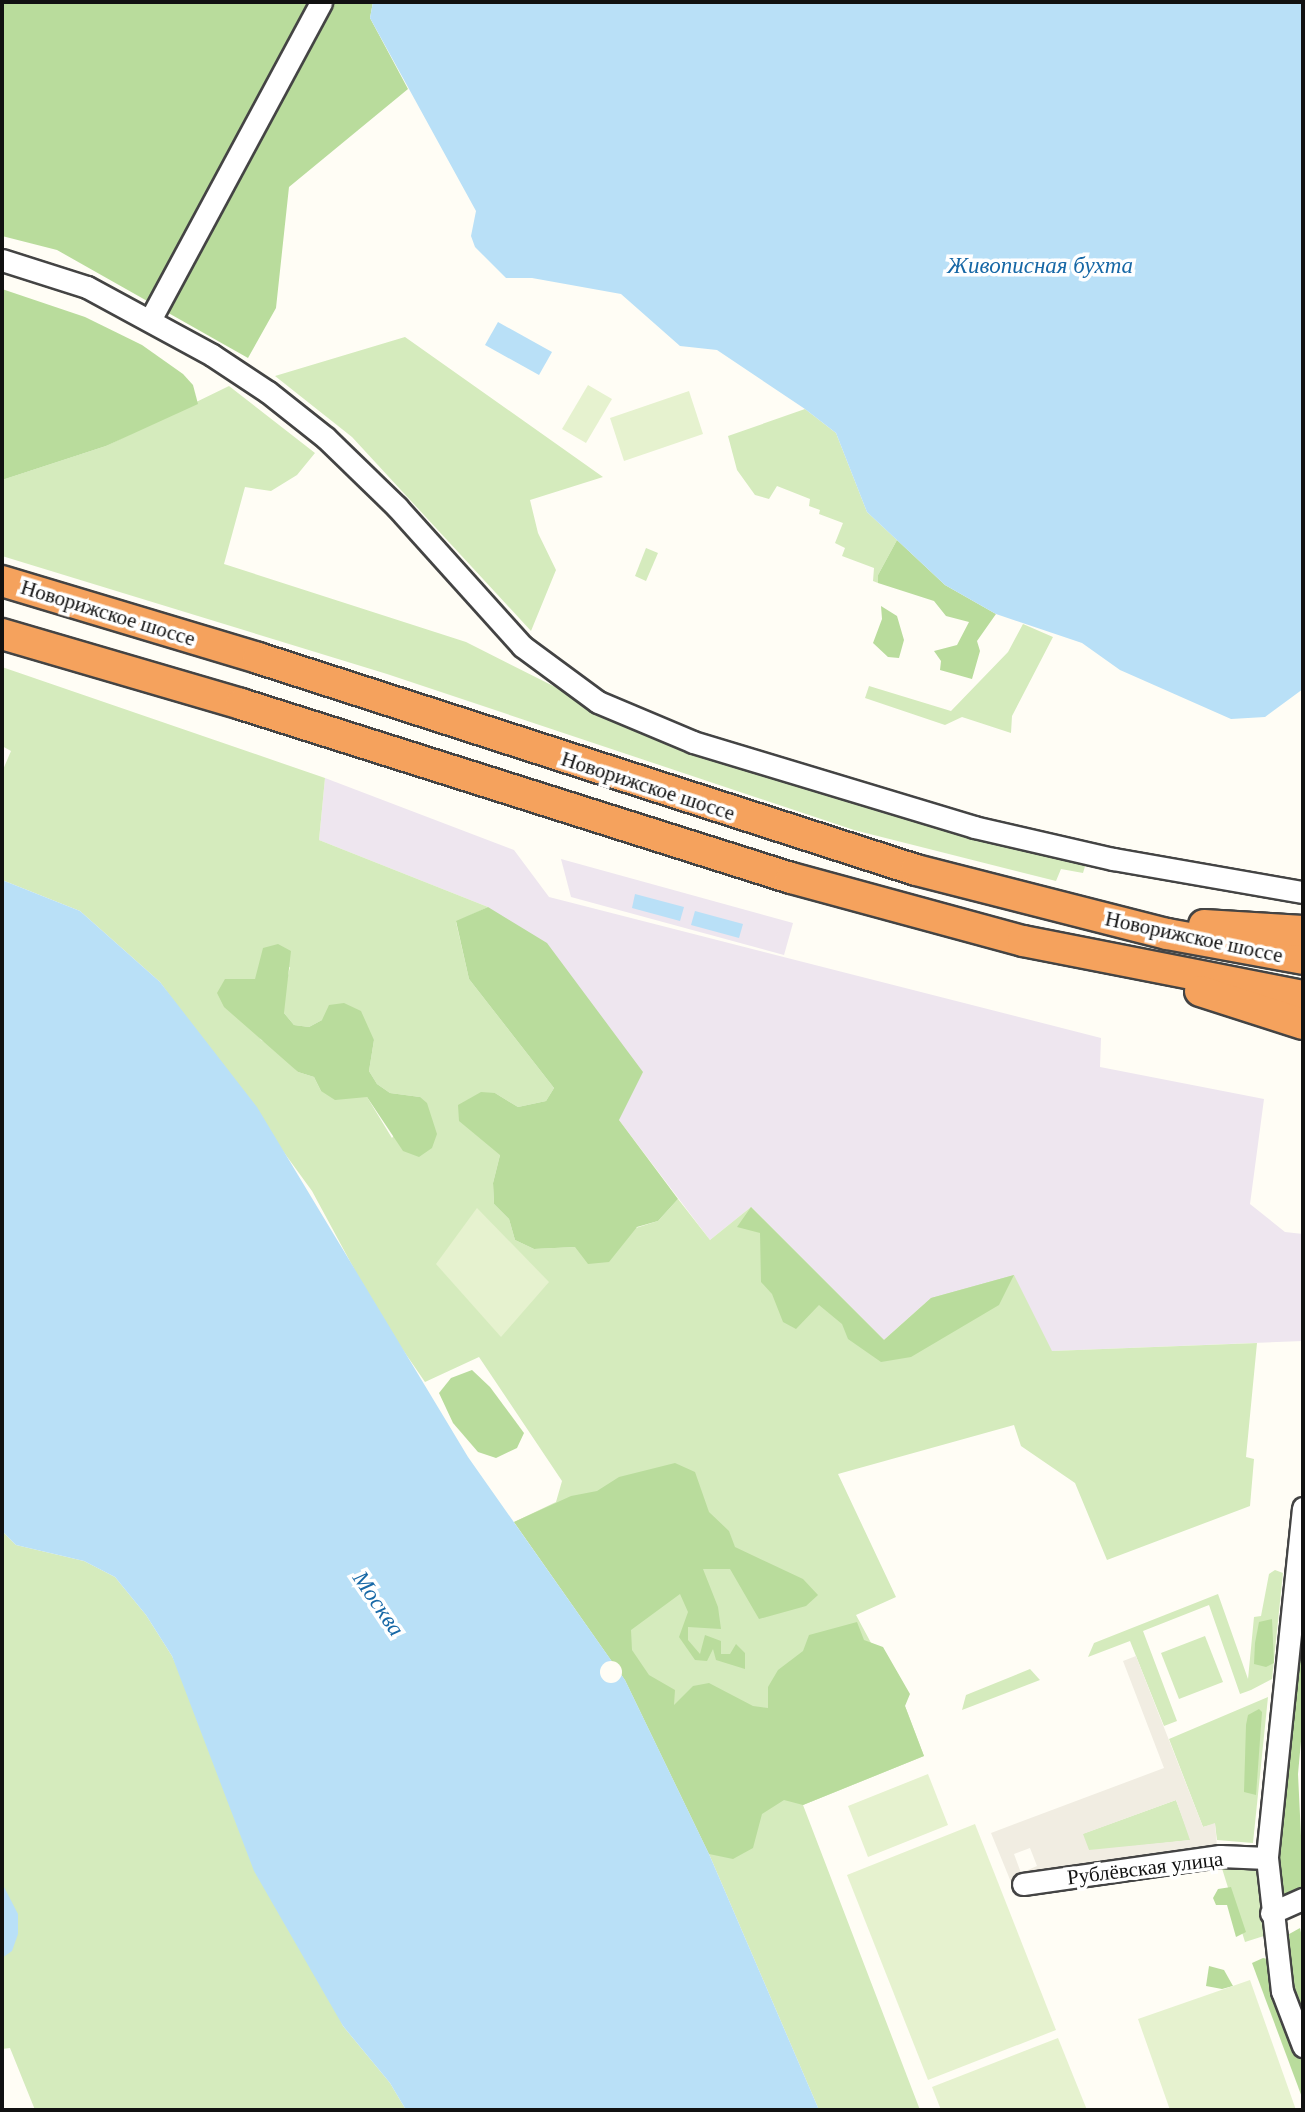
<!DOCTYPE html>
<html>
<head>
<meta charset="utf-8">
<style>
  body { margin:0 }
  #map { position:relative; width:1305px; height:2112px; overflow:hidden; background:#fffdf5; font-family:"Times New Roman",serif }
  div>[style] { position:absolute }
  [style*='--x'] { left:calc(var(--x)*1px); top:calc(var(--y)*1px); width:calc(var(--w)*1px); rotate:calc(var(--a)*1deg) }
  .industrial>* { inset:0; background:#eee6ef }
  .green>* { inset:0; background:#d5ebbd }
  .forest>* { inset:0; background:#b9dc9c }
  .pitch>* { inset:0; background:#e6f2cf }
  .plaza>* { inset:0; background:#f1ede2 }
  .water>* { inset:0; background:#b9e0f7 }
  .pier>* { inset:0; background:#fffdf5 }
  .round { border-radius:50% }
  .roads { filter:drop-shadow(2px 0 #444) drop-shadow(-2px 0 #444) drop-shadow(0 2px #444) drop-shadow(0 -2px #444) }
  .minor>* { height:21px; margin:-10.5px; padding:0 10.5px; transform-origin:10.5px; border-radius:10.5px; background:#fff }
  .highway>* { height:30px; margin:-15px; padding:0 15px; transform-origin:15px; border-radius:15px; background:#f5a25d }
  span { translate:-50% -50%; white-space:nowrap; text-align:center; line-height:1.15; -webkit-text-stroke:7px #fff; paint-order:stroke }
  .street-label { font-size:21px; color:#111 }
  .water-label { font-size:23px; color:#1768a6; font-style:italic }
  .frame { position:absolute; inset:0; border:4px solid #111; pointer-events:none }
</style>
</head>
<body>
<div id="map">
  <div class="industrial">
    <div style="clip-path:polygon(325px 778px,514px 850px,549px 897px,1101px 1038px,1100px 1067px,1264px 1099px,1250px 1204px,1285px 1232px,1303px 1234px,1303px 1341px,1052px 1351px,931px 1298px,884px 1340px,751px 1207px,710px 1240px,619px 1120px,488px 907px,319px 840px)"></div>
    <div style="clip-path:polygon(561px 859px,793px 923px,784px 955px,571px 897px)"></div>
  </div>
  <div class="green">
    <div style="clip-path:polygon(405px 337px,603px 477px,530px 500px,538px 533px,556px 570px,531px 631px,352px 437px,275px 376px)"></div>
    <div style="clip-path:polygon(229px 386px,315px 453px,297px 475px,271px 491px,245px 487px,224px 564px,466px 642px,633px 726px,883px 813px,1086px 863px,1083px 873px,1061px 869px,1056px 881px,854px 830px,387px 674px,2px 556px,2px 480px,106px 446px)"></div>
    <div style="clip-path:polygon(805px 409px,836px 433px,867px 512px,897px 540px,878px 575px,878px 583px,873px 581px,874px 568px,842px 556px,845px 548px,835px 543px,843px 523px,819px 514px,820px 510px,809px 506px,810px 499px,777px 486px,769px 499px,755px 495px,737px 470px,728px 436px)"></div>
    <div style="clip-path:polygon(646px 548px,658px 553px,646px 581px,635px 576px)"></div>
    <div style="clip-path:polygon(1023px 624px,1053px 637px,1012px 716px,1011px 733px,962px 717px,945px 725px,865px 698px,869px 686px,951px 711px,1008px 652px)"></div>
    <div style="clip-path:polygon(evenodd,2px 667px,325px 778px,319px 840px,488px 907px,456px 922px,469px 979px,554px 1088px,546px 1101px,518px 1107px,495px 1093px,500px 1155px,493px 1183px,494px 1204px,509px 1219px,515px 1240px,534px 1249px,575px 1247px,658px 1221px,678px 1199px,710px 1240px,751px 1207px,884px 1340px,931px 1298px,1014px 1275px,1052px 1351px,1257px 1343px,1246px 1457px,1254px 1459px,1250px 1506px,1107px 1560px,1075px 1483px,1021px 1446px,1014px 1425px,838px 1474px,896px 1597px,856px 1615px,905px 1706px,924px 1756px,803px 1805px,920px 2110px,819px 2110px,709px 1854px,625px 1680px,514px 1522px,556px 1502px,562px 1481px,479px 1357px,425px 1382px,379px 1315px,312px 1191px,160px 982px,80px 911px,2px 880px,2px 772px,11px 751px,2px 746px,2px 667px,290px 967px,283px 996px,284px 1013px,294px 1025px,309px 1027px,322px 1020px,374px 1040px,369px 1071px,377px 1084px,390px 1093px,420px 1097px,392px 1138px,367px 1097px,321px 1091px,314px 1077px,298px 1072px,276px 1048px,261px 1040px,225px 980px,255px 979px,290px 967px)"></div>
    <div style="clip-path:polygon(2px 1531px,16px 1545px,84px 1561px,115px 1577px,146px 1615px,172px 1656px,343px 2026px,390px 2083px,406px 2110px,35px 2110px,10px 2048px,2px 2049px)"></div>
    <div style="clip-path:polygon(1275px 1570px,1283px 1573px,1272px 1679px,1251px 1690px,1240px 1694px,1209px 1605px,1143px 1631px,1177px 1721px,1164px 1726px,1130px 1641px,1088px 1657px,1094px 1643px,1218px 1594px,1248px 1679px,1254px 1617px,1261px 1616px,1269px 1574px)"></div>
    <div style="clip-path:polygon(1205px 1636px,1223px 1682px,1179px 1699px,1161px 1653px)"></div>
    <div style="clip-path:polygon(1030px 1669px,1040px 1680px,962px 1710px,966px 1695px)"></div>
    <div style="clip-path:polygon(1268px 1697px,1253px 1843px,1217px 1840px,1215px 1824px,1203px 1827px,1169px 1739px)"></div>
    <div style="clip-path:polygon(1176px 1800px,1191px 1840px,1089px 1851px,1082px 1834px)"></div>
    <div style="clip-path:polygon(1220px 1862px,1262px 1862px,1261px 1907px,1267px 1935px,1245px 1942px)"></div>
  </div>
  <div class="forest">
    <div style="clip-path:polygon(2px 2px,373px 2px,370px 18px,408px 89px,289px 187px,276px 308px,248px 358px,57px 250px,2px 236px)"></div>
    <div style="clip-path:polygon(2px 289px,85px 317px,142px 345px,183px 374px,193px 385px,198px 404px,106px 446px,2px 480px)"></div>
    <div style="clip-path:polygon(897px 540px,945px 585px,996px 614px,977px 641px,980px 651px,972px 679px,940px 670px,941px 661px,934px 651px,957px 645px,969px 622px,946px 616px,934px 601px,878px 583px,878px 575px)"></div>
    <div style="clip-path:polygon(881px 606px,897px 616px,904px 640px,899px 658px,888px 657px,873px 643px,882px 619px)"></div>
    <div style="clip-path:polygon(488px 907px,547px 943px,643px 1072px,619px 1120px,678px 1199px,658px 1221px,637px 1227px,609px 1262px,588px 1264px,575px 1247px,534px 1249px,515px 1240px,509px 1219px,494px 1204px,493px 1183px,500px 1155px,459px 1121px,458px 1105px,481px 1092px,495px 1093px,518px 1107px,546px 1101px,554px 1088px,469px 979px,456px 921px)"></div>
    <div style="clip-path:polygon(278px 944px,291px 951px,284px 1013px,294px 1025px,309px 1027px,322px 1020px,329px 1005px,344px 1003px,361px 1011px,374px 1040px,369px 1071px,377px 1084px,390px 1093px,420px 1097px,427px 1103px,437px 1134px,432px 1148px,419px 1157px,403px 1151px,367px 1097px,335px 1100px,321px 1091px,314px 1077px,298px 1072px,224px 1007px,217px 993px,225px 979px,255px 979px,263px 948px)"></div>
    <div style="clip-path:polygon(751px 1207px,884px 1340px,931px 1298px,1014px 1275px,999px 1305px,911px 1357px,881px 1362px,848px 1339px,842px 1324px,819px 1305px,796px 1329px,783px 1322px,772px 1294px,761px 1282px,760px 1233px,737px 1227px)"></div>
    <div style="clip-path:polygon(472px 1370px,490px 1387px,524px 1433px,517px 1448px,496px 1458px,478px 1452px,453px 1423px,439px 1393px,451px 1378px)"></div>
    <div style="clip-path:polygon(675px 1463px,695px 1472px,709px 1512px,729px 1531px,735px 1547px,803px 1579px,818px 1595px,806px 1606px,759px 1619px,730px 1569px,703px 1569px,718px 1607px,721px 1629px,688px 1627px,688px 1640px,700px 1654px,705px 1635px,721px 1641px,721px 1654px,730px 1654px,736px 1644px,745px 1653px,745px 1669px,716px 1660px,713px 1649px,707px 1661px,695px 1660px,679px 1637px,688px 1612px,680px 1594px,631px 1630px,632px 1650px,649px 1675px,675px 1690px,674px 1705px,693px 1686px,709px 1683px,753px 1706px,768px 1708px,768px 1687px,778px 1670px,803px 1651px,809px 1635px,857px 1622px,864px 1640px,883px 1647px,910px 1694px,905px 1706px,924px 1756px,803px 1805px,784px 1800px,762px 1814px,753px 1848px,733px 1859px,709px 1854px,625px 1680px,514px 1522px,571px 1496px,597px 1491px,619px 1477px)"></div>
    <div style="clip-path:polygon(1303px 1569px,1303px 1719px,1298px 1774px,1303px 1877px,1300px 1892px,1286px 1897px,1276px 1895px,1272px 1871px)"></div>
    <div style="clip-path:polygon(1272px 1619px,1274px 1663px,1266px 1667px,1254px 1664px,1255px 1643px,1259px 1622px)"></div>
    <div style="clip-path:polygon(1259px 1709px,1262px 1712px,1256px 1795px,1244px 1792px,1246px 1725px,1248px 1715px)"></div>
    <div style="clip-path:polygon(1231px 1887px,1246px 1932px,1236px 1937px,1227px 1905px,1216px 1905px,1213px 1898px,1218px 1889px)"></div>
    <div style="clip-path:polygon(1300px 1928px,1303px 1942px,1303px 2028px,1290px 1992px,1282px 1938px)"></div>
    <div style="clip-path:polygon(1263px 1958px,1272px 1960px,1303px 2063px,1303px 2100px,1252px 1963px)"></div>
    <div style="clip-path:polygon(1209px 1966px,1224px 1970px,1233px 1986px,1222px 1989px,1206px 1986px)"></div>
  </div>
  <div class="pitch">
    <div style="clip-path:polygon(588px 385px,612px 399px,586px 443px,562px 429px)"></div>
    <div style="clip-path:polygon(689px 391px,703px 434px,624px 461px,610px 418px)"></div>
    <div style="clip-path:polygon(477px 1208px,549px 1282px,501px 1337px,436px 1264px)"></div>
    <div style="clip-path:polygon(928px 1774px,948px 1825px,868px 1857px,848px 1806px)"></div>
    <div style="clip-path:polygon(975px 1824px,1056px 2030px,928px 2080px,847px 1875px)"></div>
    <div style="clip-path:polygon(1250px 1980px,1296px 2110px,1170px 2110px,1138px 2019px)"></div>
    <div style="clip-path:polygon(1058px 2038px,1087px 2110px,941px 2110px,932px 2087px)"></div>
  </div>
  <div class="plaza">
    <div style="clip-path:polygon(evenodd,1136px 1656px,1203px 1827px,1215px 1823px,1219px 1870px,1015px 1892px,991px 1833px,1164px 1768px,1123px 1661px,1136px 1656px,1176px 1800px,1190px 1840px,1089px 1850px,1083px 1834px,1176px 1800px,1136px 1656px,1030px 1848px,1037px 1866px,1021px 1873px,1014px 1854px,1030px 1848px)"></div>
  </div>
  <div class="water">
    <div style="clip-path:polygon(373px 2px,1303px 2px,1303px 689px,1265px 717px,1231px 719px,1120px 670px,1082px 643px,996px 614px,945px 585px,867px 512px,836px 433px,805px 409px,717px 350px,680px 346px,621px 294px,532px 278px,506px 278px,475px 247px,471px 236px,476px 211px,370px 18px)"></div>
    <div style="clip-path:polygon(498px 322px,552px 352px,539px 375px,485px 345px)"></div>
    <div style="clip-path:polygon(2px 880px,80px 911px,160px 982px,257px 1107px,468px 1457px,625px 1680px,709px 1854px,819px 2110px,406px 2110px,390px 2083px,343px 2026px,254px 1871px,172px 1656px,146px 1615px,115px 1577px,84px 1561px,16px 1545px,2px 1531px)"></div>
    <div style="clip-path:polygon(635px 894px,684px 907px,680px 921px,632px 908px)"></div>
    <div style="clip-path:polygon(695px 911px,743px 924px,739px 938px,691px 925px)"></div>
    <div style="clip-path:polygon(2px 1883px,18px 1914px,18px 1934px,12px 1951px,2px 1958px)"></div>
  </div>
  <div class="pier">
    <div class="round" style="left:600px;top:1661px;width:22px;height:22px"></div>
  </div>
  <div class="roads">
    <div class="minor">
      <div style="--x:2;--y:260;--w:89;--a:17.6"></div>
      <div style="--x:87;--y:287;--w:142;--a:28.5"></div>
      <div style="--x:212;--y:355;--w:67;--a:33.5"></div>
      <div style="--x:268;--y:392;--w:74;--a:38.4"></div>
      <div style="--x:326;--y:438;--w:99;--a:44.2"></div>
      <div style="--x:397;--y:507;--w:187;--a:48"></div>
      <div style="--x:522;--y:646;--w:94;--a:36.4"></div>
      <div style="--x:598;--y:702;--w:103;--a:22.8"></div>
      <div style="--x:693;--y:742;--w:294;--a:16.8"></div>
      <div style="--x:974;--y:827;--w:143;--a:13"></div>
      <div style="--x:1113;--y:859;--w:193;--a:9.9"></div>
      <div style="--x:150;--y:320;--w:361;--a:-61.7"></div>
      <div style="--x:1303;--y:1508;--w:352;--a:95.9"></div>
      <div style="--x:1267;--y:1858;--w:134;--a:83.6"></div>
      <div style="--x:1282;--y:1991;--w:59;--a:69.1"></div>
      <div style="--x:1023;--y:1884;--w:199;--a:-8.1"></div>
      <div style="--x:1220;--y:1856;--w:47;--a:2.4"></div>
      <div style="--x:1271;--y:1913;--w:35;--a:-24"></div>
    </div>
    <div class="highway">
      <div style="--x:2;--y:581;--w:267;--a:16.7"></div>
      <div style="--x:258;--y:658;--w:691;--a:17.86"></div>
      <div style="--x:916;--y:870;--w:259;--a:14.3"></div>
      <div style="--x:1167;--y:934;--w:138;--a:10.4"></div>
      <div style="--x:2;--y:634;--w:249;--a:16.3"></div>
      <div style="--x:241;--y:704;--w:577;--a:17.56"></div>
      <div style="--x:791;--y:878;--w:240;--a:15.2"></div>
      <div style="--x:1023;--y:941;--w:285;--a:11.1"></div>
      <div style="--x:1204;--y:925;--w:99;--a:3.5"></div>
      <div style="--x:1200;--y:991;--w:108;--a:17.8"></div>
    </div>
  </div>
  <div class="street-label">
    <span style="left:108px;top:613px;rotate:17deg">Новорижское шоссе</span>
    <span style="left:648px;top:786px;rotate:18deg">Новорижское шоссе</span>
    <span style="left:1194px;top:937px;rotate:12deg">Новорижское шоссе</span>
    <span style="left:1145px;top:1868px;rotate:-7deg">Рублёвская улица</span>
  </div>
  <div class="water-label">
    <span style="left:1040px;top:266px">Живописная бухта</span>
    <span style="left:378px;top:1604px;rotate:56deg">Москва</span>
  </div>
  <div class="frame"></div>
</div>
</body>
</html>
